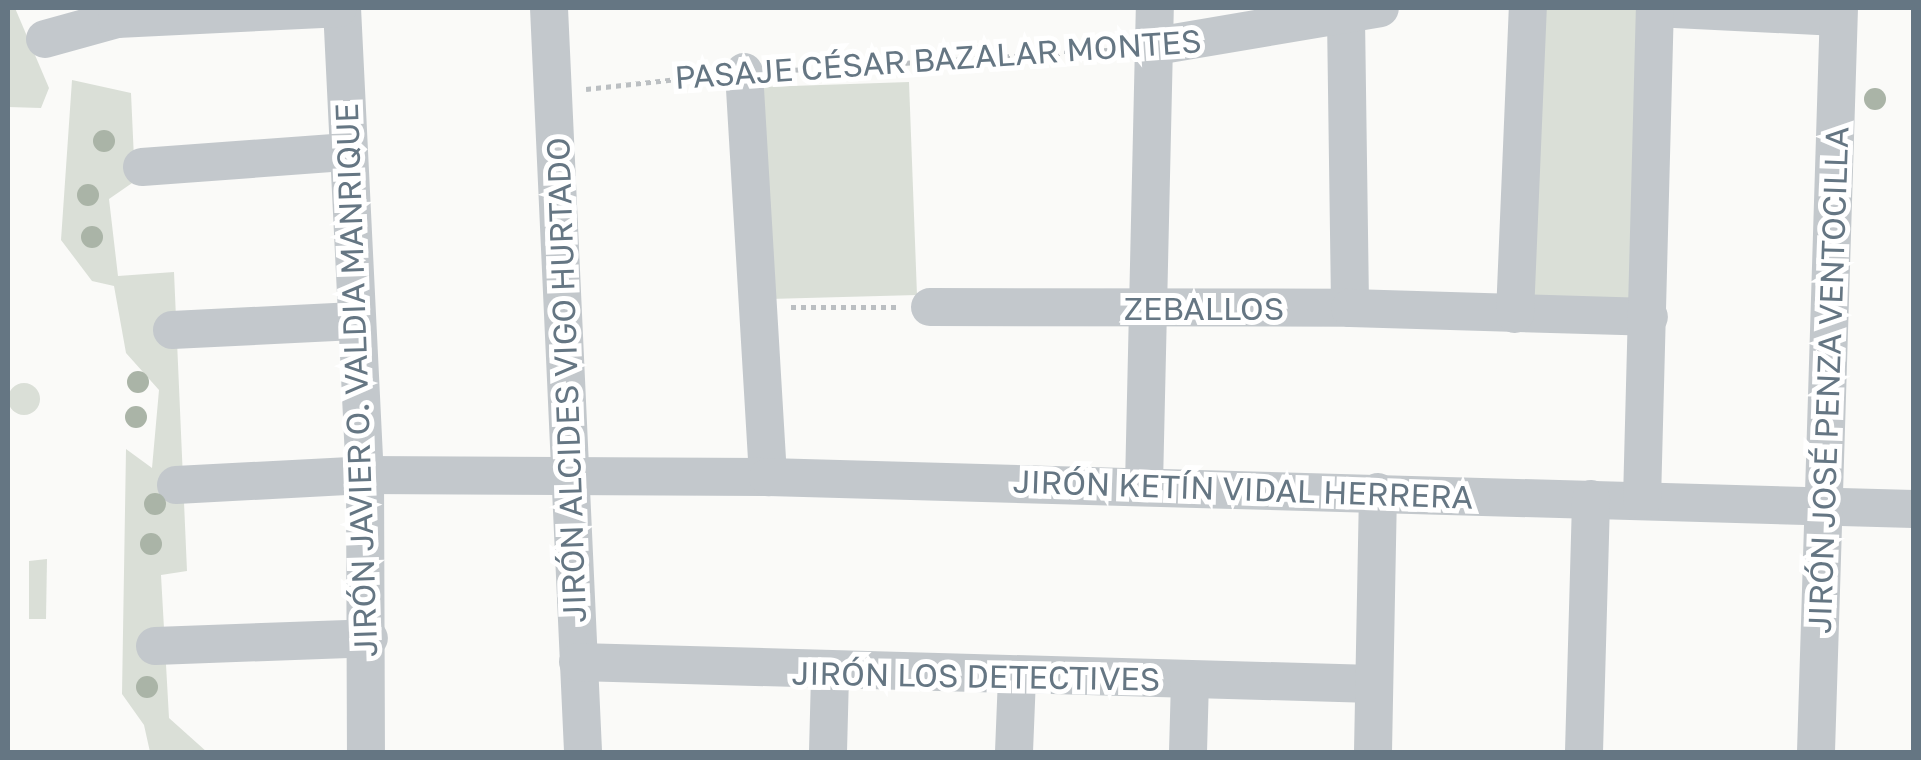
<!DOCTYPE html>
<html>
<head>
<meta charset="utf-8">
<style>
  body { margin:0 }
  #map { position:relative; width:1921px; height:760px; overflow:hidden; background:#fafaf8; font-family:"Golos Text",sans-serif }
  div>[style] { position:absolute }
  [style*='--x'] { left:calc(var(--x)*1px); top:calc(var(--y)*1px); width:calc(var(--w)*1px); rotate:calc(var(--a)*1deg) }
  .green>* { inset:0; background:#dadfd7 }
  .round { border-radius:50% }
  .path>* { height:5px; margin-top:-2.5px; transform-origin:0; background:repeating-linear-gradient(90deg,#bbbfc2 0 5px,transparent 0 10px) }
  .minor>* { height:38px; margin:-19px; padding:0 19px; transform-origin:19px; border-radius:19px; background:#c3c8cc }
  .trees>* { width:22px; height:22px; margin:-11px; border-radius:50%; background:#aab4a7 }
  span { translate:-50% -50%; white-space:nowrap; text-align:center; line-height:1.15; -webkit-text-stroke:10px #fff; paint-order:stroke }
  .street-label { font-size:32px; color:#657683 }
  .frame { position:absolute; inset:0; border:10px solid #657683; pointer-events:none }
</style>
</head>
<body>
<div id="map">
  <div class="green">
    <div style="clip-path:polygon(8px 8px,15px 8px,49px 88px,41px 108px,8px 107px)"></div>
    <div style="clip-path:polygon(1534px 8px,1646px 8px,1640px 308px,1521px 305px)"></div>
    <div style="clip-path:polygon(72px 80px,131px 93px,135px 181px,109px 199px,118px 276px,174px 272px,187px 571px,161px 575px,169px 718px,207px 752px,150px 752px,144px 725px,122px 694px,126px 449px,152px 468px,159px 390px,126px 353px,114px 286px,92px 281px,61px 240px)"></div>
    <div style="clip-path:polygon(909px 82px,917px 295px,769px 299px,761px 87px)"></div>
    <div class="round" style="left:8px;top:383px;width:32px;height:32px"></div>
    <div style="clip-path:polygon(47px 559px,46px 619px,29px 619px,29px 561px)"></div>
  </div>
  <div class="path">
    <div style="--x:775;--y:71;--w:349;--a:-3.6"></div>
    <div style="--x:586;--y:89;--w:129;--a:-6.2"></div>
    <div style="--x:791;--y:307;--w:109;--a:0"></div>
  </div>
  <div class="minor">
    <div style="--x:342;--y:8;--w:468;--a:87.2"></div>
    <div style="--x:365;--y:475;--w:277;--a:89.8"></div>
    <div style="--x:549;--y:8;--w:745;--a:87.38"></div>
    <div style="--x:1655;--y:8;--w:183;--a:2.8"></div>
    <div style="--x:1346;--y:18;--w:290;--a:89.2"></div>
    <div style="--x:45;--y:39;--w:75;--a:-15.5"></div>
    <div style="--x:117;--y:19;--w:221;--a:-2.8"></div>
    <div style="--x:1156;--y:46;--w:227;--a:-9.6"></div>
    <div style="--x:744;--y:72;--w:406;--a:86.6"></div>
    <div style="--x:142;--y:167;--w:206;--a:-4.2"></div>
    <div style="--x:930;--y:307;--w:420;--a:0.1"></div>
    <div style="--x:1350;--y:308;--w:299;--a:1.7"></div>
    <div style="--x:1515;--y:314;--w:306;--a:-87.6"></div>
    <div style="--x:172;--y:330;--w:183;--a:-2.8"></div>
    <div style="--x:176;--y:485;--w:189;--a:-3"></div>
    <div style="--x:365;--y:475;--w:403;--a:0.3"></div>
    <div style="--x:768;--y:477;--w:1146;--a:1.6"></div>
    <div style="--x:1144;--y:485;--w:477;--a:-88.7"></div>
    <div style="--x:1642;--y:500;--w:492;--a:-88.5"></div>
    <div style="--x:155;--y:646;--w:214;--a:-2.1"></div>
    <div style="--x:578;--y:662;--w:796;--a:1.58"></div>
    <div style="--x:828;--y:752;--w:79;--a:-88.5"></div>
    <div style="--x:1014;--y:752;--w:75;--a:-87.7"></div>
    <div style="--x:1188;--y:752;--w:71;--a:-88.4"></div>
    <div style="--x:1373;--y:752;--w:260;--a:-88.9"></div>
    <div style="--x:1584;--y:752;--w:253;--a:-88.4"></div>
    <div style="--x:1816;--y:752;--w:744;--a:-88.23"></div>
  </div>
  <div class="trees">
    <div style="left:1875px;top:99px"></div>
    <div style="left:104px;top:141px"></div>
    <div style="left:88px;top:195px"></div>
    <div style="left:92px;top:237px"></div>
    <div style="left:138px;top:382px"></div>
    <div style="left:136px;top:417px"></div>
    <div style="left:155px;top:504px"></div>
    <div style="left:151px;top:544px"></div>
    <div style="left:147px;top:687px"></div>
  </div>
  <div class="street-label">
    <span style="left:938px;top:59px;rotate:-4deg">PASAJE CÉSAR BAZALAR MONTES</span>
    <span style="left:1204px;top:308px">ZEBALLOS</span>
    <span style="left:356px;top:380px;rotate:-92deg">JIRÓN JAVIER O. VALDIA MANRIQUE</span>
    <span style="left:566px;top:380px;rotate:-92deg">JIRÓN ALCIDES VIGO HURTADO</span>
    <span style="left:1828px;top:380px;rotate:-88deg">JIRÓN JOSÉ PENZA VENTOCILLA</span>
    <span style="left:1243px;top:489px;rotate:2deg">JIRÓN KETÍN VIDAL HERRERA</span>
    <span style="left:976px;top:676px;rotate:1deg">JIRÓN LOS DETECTIVES</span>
  </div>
  <div class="frame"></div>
</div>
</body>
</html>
